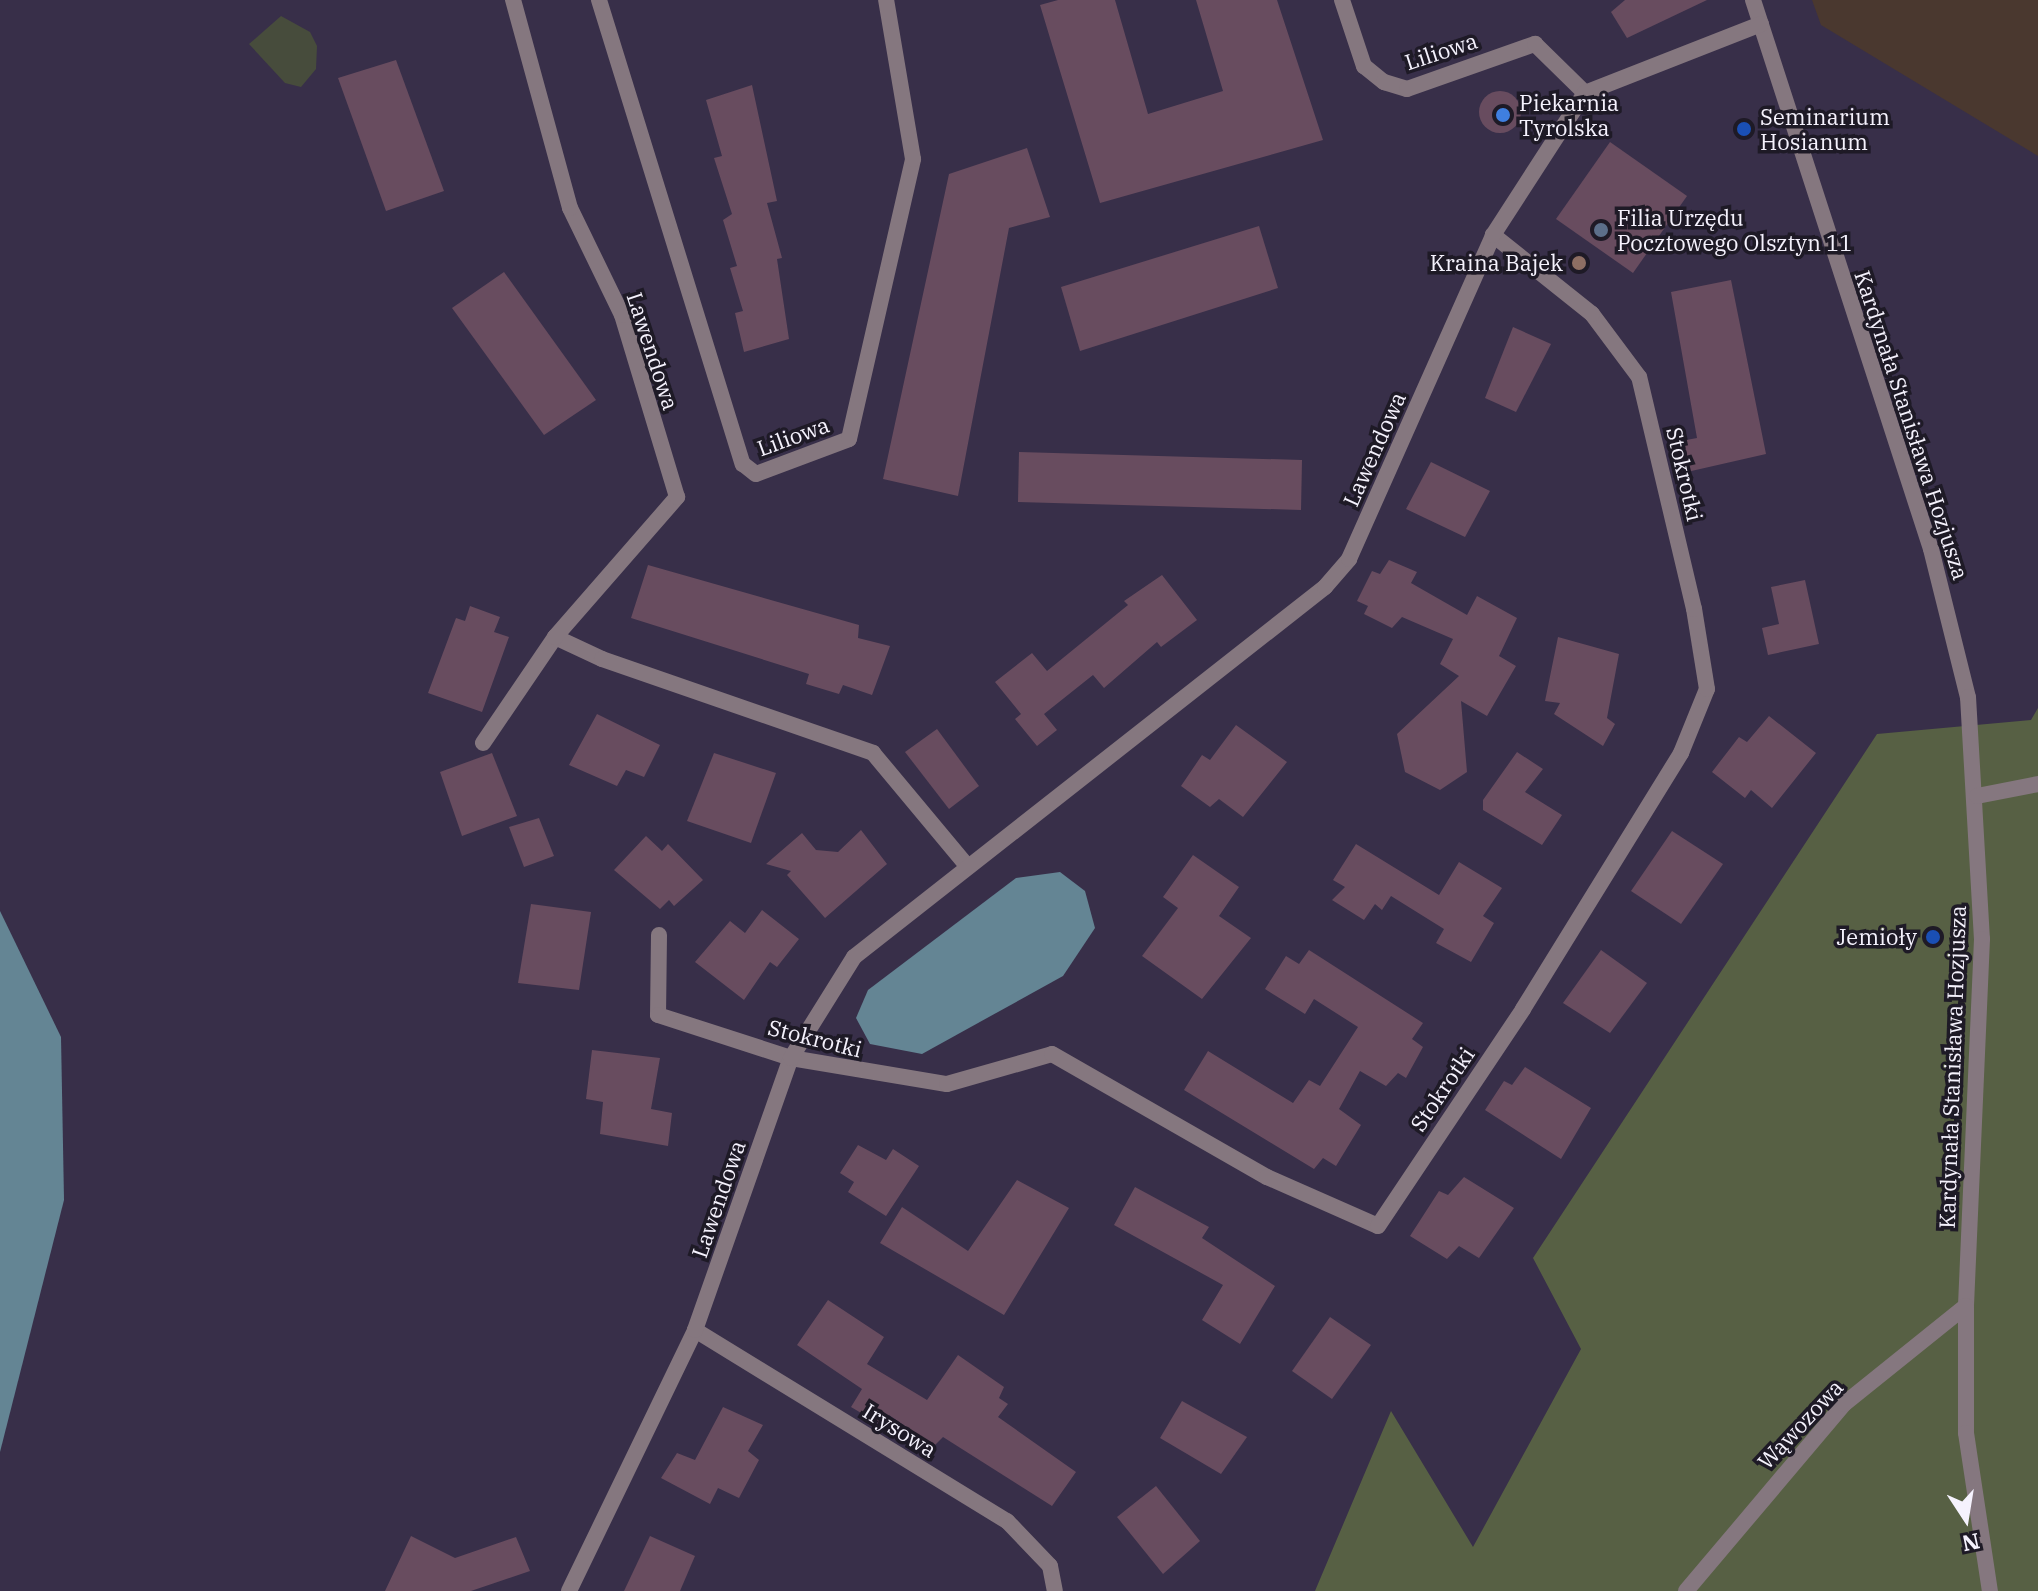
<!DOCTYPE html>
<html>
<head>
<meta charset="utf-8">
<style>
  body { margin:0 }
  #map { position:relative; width:2038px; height:1591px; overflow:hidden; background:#382f49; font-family:"IBM Plex Serif",serif }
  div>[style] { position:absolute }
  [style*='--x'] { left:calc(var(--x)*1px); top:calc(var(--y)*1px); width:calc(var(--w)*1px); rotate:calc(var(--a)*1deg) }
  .education>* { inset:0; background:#4a382f }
  .green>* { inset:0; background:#474c3c }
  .forest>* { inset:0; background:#576044 }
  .water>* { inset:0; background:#648594 }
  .building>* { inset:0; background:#684c5f }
  .round { border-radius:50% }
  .minor>* { height:16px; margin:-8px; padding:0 8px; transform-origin:8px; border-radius:8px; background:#85777f }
  .dots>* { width:22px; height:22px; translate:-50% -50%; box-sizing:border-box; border:4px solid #1e1a26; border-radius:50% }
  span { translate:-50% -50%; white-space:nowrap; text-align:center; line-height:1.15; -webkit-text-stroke:7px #1e1a26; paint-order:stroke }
  .street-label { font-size:22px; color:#f5f2fd }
  .poi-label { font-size:22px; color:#f5f2fd }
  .left { translate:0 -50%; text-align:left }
  .right { translate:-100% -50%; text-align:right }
  .north { position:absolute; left:1926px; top:1479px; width:80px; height:80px; -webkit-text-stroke:6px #1e1a26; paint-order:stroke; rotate:168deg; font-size:22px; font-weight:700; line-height:32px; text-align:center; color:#f5f2fd }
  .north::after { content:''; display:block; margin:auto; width:28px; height:36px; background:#f5f2fd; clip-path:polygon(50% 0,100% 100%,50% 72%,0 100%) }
</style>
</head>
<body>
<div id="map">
  <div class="education">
    <div style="clip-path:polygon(1812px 0,2038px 0,2038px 156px,1821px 25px)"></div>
  </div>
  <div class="green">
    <div style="clip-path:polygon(281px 16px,310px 32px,317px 46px,316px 69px,301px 87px,285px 83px,249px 44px)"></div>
  </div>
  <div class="forest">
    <div style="clip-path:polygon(2038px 708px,2038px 1591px,1315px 1591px,1391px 1411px,1473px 1547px,1581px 1349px,1533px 1258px,1877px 734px,2031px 720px)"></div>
  </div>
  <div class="water">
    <div style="clip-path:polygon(1060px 872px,1085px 891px,1095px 928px,1063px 976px,922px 1054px,870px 1044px,856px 1018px,868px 990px,1016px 878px)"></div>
    <div style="clip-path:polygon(0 911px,61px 1037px,64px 1200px,0 1452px)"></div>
  </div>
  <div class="building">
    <div style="clip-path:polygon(1058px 0,1115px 0,1148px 114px,1223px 91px,1196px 0,1277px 0,1323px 140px,1100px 203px,1040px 5px)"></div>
    <div style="clip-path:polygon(1625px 0,1707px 0,1627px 38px,1611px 12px)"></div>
    <div style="clip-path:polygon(396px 60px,444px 191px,386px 211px,338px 78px)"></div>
    <div style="clip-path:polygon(752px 85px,777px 201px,767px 203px,782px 258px,777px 259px,789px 339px,744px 352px,735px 313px,743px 311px,730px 268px,737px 266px,723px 220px,732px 214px,714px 158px,722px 156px,706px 100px)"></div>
    <div class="round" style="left:1479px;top:91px;width:42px;height:42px"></div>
    <div style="clip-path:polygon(1610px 142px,1687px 196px,1633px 273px,1556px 219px)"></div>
    <div style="clip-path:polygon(1027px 148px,1050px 217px,1009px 228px,958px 496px,883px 479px,949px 174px)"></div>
    <div style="clip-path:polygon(1259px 226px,1278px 288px,1080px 351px,1061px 287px)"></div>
    <div style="clip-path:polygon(504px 272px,596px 400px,544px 435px,452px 308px)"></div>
    <div style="clip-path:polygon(1731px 280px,1766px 454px,1687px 472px,1681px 441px,1697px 438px,1671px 292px)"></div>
    <div style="clip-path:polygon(1513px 327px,1551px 344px,1516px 412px,1485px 398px)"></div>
    <div style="clip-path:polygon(1019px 452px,1302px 460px,1301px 510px,1018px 502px)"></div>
    <div style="clip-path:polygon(1431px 462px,1490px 491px,1465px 537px,1406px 509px)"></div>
    <div style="clip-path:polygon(1389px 560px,1417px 572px,1411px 583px,1467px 615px,1477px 596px,1517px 618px,1499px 656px,1516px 666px,1487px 716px,1461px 701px,1467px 772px,1440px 790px,1405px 772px,1397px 734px,1459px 676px,1440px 664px,1453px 639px,1402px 617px,1392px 628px,1364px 614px,1368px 606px,1357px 601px,1372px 571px,1380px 574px)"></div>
    <div style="clip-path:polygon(648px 565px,859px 625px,858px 638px,890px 646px,872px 695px,843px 685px,839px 694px,806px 684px,809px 674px,631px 618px)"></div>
    <div style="clip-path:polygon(1162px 575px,1197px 620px,1161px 647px,1157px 642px,1104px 688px,1093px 675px,1044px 714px,1057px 730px,1037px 746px,1015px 719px,1021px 714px,995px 682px,1032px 653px,1047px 671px,1128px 605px,1124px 601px)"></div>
    <div style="clip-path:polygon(1805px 580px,1819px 644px,1768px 655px,1762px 628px,1779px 624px,1771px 587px)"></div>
    <div style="clip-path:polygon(470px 606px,500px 617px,494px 632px,509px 637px,482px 712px,428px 693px,456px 618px,465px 621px)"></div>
    <div style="clip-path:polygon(1558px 637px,1619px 654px,1607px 718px,1615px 724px,1603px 746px,1554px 714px,1560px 703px,1545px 701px)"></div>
    <div style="clip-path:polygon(597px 714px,660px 745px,644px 777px,626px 770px,617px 786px,569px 765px)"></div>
    <div style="clip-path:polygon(1769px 716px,1816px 753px,1772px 808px,1751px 790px,1745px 798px,1712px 772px,1739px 737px,1747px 742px)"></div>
    <div style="clip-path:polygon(1236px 725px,1287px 762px,1243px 817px,1219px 799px,1210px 807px,1181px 786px,1202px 755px,1210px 760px)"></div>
    <div style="clip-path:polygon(937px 729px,979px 786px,949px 809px,905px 752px)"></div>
    <div style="clip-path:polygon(1517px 752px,1543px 769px,1525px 792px,1562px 815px,1542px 845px,1483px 810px,1483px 800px)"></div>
    <div style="clip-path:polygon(492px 753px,517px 816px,462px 836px,440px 772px)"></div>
    <div style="clip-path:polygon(714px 753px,776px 773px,751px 843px,687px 821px)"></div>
    <div style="clip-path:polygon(539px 818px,554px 856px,524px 867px,509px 827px)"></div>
    <div style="clip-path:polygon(861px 830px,887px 864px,825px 918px,787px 875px,791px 871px,766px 864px,802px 833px,816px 850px,838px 852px)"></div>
    <div style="clip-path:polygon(1672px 831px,1723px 864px,1681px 924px,1631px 891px)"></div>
    <div style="clip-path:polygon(646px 836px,662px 851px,668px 844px,703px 880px,674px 906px,669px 900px,660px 909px,614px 870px)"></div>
    <div style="clip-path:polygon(1356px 844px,1439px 895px,1459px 862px,1502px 888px,1483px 916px,1494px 923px,1471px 962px,1436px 943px,1444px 929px,1391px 896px,1382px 910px,1375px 904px,1364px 920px,1332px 900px,1345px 887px,1333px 880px)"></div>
    <div style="clip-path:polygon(1193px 855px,1239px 887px,1219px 916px,1251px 938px,1202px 999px,1142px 956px,1178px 908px,1163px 897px)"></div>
    <div style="clip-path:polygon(531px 904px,591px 912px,579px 990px,518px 983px)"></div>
    <div style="clip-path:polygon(762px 910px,799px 939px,777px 967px,770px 962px,744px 1000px,695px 962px,730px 921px,745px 933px)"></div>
    <div style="clip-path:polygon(1309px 950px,1423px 1023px,1412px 1039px,1423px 1047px,1406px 1078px,1398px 1073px,1386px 1086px,1360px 1071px,1339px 1109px,1361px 1125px,1336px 1166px,1323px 1158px,1314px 1169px,1184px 1090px,1208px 1051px,1293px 1103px,1309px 1080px,1320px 1086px,1358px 1027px,1314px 999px,1305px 1014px,1265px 989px,1286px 956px,1299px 964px)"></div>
    <div style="clip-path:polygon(1601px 950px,1647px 983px,1610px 1033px,1563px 1003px)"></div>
    <div style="clip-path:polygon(592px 1050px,660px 1058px,651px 1109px,672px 1113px,668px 1146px,600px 1134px,603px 1102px,586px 1099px)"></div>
    <div style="clip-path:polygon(1525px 1067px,1591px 1108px,1561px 1159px,1485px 1110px,1504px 1081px,1512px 1085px)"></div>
    <div style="clip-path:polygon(858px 1145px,886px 1160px,893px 1149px,919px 1166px,886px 1216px,848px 1192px,854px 1182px,840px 1173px)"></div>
    <div style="clip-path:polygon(1464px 1177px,1514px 1208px,1479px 1258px,1459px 1246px,1447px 1259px,1410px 1236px,1439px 1191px,1448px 1195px)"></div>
    <div style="clip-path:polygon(1017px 1180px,1069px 1208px,1004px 1315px,880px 1243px,902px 1207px,968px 1251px)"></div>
    <div style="clip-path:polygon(1135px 1187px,1209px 1227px,1202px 1238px,1275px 1286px,1240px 1344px,1202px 1320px,1223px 1285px,1114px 1225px)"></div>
    <div style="clip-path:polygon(828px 1300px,884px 1337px,867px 1364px,927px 1400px,958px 1355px,1004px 1387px,999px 1398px,1008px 1404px,998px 1417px,1076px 1472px,1052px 1506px,943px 1437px,934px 1446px,889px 1415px,883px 1426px,851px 1407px,862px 1389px,797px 1345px)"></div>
    <div style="clip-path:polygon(1330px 1317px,1371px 1345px,1332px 1399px,1292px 1371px)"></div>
    <div style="clip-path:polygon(1182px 1401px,1247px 1437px,1221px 1474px,1160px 1438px)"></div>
    <div style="clip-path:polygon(723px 1407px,763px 1425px,748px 1451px,759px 1460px,739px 1498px,718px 1488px,710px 1504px,661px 1478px,677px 1453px,695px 1460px)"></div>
    <div style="clip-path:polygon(1156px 1486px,1200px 1541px,1163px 1574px,1117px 1517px)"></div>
    <div style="clip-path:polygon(411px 1536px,455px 1558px,516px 1537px,530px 1571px,471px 1591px,385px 1591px)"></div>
    <div style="clip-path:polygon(650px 1536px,695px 1556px,680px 1591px,624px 1591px)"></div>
  </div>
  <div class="minor">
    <div style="--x:599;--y:0;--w:486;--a:72.8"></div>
    <div style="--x:743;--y:464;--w:16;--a:38"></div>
    <div style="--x:756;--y:474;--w:99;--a:-20.6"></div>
    <div style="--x:849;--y:439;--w:287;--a:-77.1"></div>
    <div style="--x:913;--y:159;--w:161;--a:-99.6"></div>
    <div style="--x:1342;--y:0;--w:70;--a:71.6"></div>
    <div style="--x:1364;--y:66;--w:26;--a:39"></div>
    <div style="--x:1384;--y:82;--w:24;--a:17"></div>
    <div style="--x:1407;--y:89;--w:136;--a:-19.4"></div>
    <div style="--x:1535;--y:44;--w:70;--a:44.4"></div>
    <div style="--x:1753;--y:0;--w:577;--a:72.04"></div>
    <div style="--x:1931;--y:549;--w:153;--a:76"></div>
    <div style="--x:1968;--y:697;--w:242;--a:86.7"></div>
    <div style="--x:1982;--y:939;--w:367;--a:92.5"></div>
    <div style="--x:1966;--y:1306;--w:127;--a:90"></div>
    <div style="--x:1966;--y:1433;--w:160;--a:81.4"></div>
    <div style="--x:555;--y:637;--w:52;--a:25.1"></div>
    <div style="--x:602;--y:659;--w:287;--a:19.1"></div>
    <div style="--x:873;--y:753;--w:147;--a:50.2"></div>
    <div style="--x:483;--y:743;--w:128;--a:-55.8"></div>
    <div style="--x:555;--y:637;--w:186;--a:-48.9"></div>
    <div style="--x:677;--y:497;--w:190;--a:-106.8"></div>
    <div style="--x:622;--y:315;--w:119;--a:-115.9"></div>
    <div style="--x:570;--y:208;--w:216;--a:-105.3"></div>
    <div style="--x:1977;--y:796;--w:62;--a:-11.1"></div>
    <div style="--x:659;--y:935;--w:80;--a:90.7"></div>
    <div style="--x:658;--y:1015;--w:140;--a:17.9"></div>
    <div style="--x:791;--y:1058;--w:158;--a:9.5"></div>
    <div style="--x:947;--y:1084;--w:109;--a:-15.9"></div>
    <div style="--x:1052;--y:1054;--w:248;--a:29.8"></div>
    <div style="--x:1267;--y:1177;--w:121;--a:23.8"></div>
    <div style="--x:1378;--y:1226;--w:261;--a:-56.2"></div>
    <div style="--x:1523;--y:1009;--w:301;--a:-58.3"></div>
    <div style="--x:1681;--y:753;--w:69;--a:-67.9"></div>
    <div style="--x:1707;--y:689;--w:81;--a:-99.2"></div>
    <div style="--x:1694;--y:609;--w:238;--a:-103.3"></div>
    <div style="--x:1639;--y:377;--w:79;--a:-126.7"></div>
    <div style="--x:1592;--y:314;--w:127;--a:-141.4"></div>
    <div style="--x:695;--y:1330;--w:366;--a:31.5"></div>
    <div style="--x:1007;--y:1521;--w:62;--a:46.3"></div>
    <div style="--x:1050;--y:1566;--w:25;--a:79"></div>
    <div style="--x:569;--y:1591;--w:290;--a:-64.2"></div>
    <div style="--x:695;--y:1330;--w:288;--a:-70.6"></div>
    <div style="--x:791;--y:1058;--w:119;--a:-58"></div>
    <div style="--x:854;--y:957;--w:599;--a:-38.15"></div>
    <div style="--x:1325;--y:587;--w:37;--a:-49"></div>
    <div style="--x:1349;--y:559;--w:355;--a:-66"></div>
    <div style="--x:1493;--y:235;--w:169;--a:-57.1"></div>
    <div style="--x:1585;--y:93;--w:189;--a:-21.4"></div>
    <div style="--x:1686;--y:1591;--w:245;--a:-49.8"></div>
    <div style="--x:1844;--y:1404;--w:156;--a:-38.8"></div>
  </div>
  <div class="dots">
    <div style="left:1503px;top:115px;background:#3f7fe0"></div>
    <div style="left:1744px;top:129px;background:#1a4fb4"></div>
    <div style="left:1601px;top:230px;background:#5c6f8a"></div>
    <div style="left:1579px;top:263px;background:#8d6e63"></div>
    <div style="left:1933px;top:937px;background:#1a4fb4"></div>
  </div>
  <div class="street-label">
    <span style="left:1441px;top:51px;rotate:-18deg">Liliowa</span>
    <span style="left:653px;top:351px;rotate:72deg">Lawendowa</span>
    <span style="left:1912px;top:425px;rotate:72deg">Kardynała Stanisława Hozjusza</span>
    <span style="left:793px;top:436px;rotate:-20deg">Liliowa</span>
    <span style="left:1374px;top:449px;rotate:-66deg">Lawendowa</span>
    <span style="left:1685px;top:474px;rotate:77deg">Stokrotki</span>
    <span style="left:815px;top:1038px;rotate:14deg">Stokrotki</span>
    <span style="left:1952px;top:1067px;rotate:-88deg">Kardynała Stanisława Hozjusza</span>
    <span style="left:1442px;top:1089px;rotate:-56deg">Stokrotki</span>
    <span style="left:718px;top:1199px;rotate:-71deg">Lawendowa</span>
    <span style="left:1800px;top:1424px;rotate:-47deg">Wąwozowa</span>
    <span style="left:900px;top:1430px;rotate:32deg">Irysowa</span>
  </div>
  <div class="poi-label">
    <span class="left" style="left:1519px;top:115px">Piekarnia<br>Tyrolska</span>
    <span class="left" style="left:1760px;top:129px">Seminarium<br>Hosianum</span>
    <span class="left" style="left:1617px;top:230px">Filia Urzędu<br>Pocztowego Olsztyn 11</span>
    <span class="right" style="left:1563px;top:263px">Kraina Bajek</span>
    <span class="right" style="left:1917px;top:937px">Jemioły</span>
  </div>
  <div class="north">N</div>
</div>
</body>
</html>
